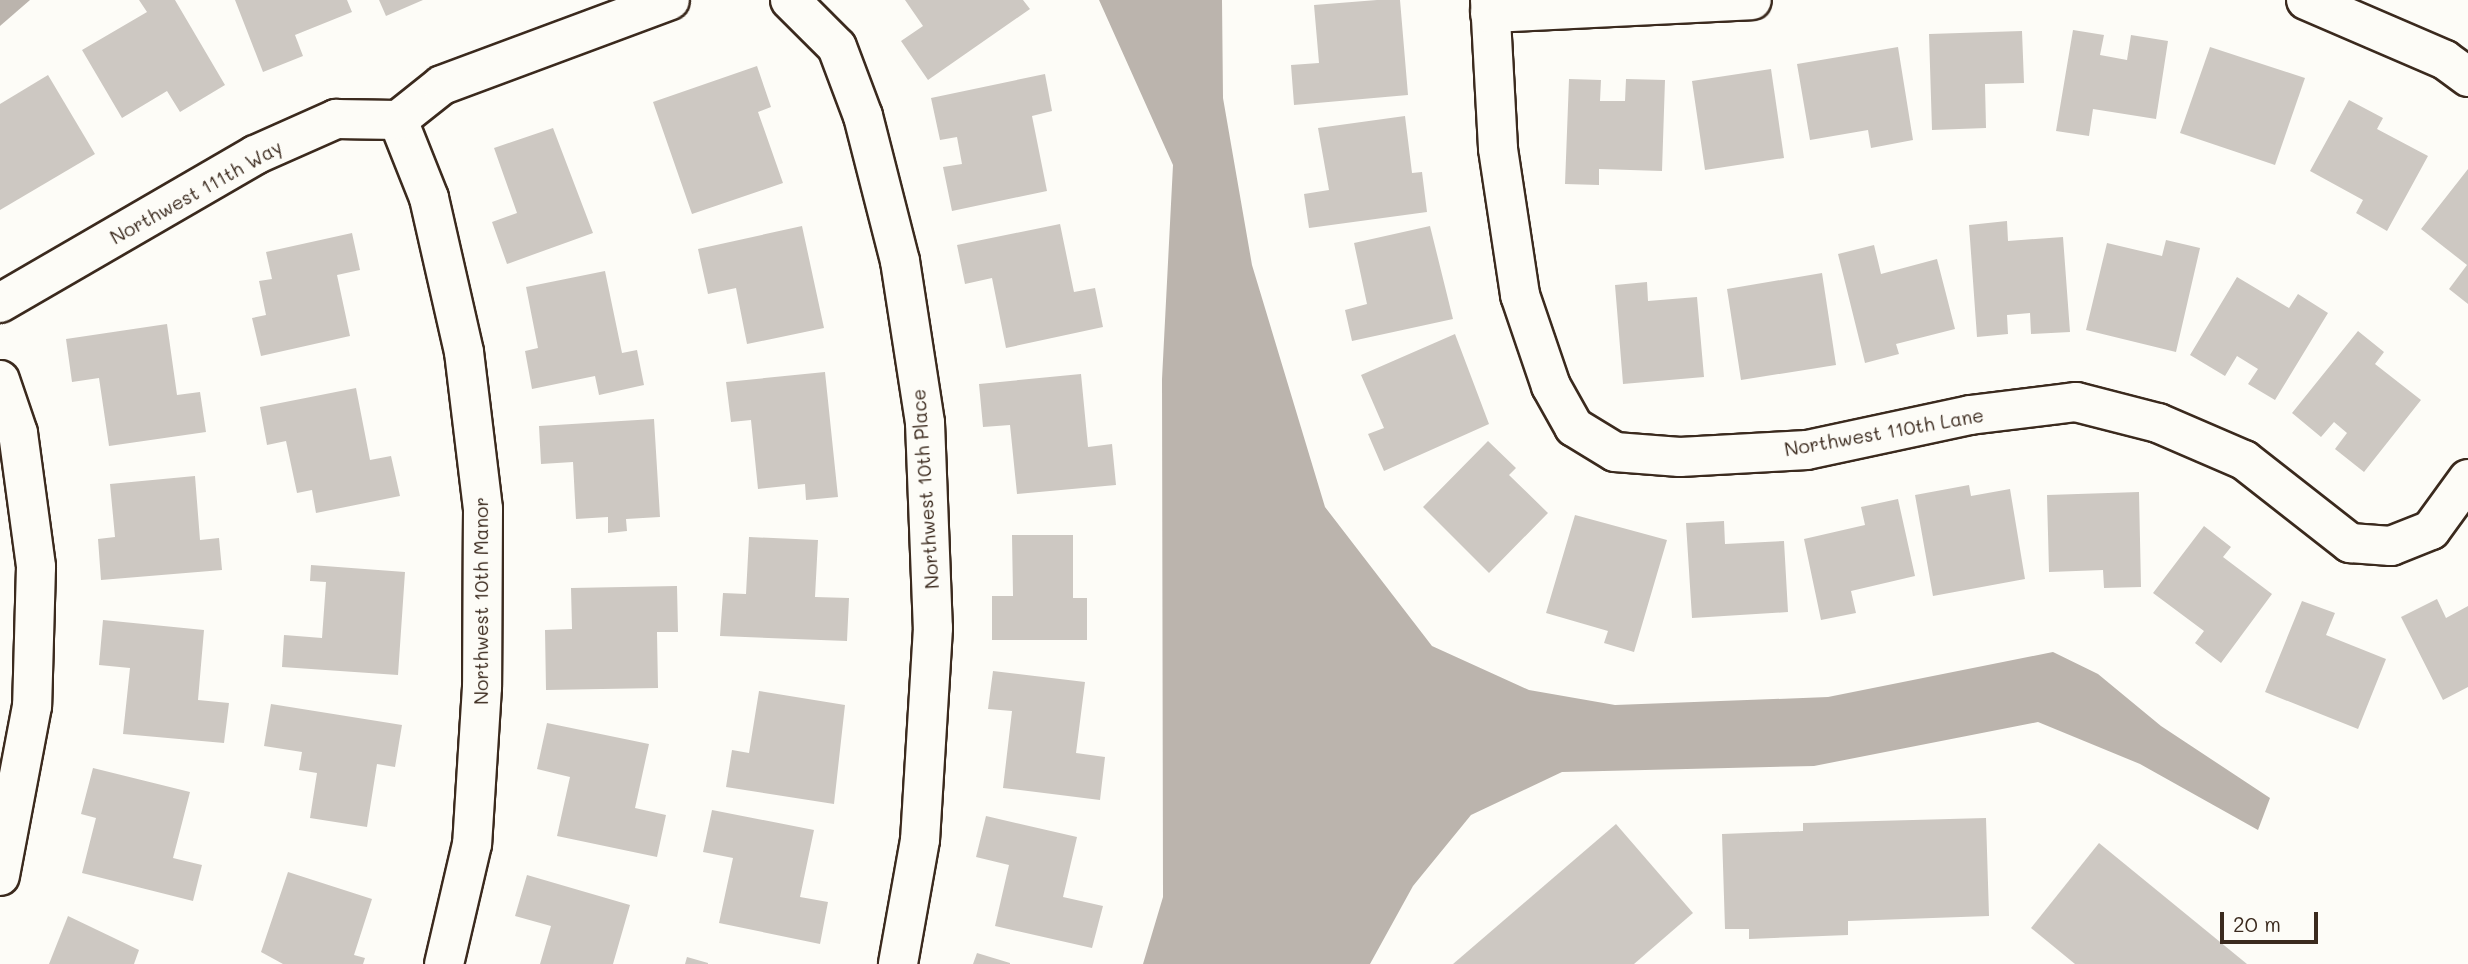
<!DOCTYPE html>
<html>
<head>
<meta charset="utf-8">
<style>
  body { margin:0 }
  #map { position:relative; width:2468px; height:964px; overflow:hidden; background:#fdfcf7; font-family:Mali,sans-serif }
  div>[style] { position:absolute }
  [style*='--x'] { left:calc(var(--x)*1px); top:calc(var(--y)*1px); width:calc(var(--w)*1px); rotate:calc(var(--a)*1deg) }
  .water>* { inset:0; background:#bbb4ad }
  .building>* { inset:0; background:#cdc8c2 }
  .roads { filter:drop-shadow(2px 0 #3b2a1e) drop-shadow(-2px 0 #3b2a1e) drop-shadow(0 2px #3b2a1e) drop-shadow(0 -2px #3b2a1e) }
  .minor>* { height:38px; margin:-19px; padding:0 19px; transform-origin:19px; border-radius:19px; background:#fdfcf7 }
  span { translate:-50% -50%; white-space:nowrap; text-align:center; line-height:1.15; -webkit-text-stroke:5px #fdfcf7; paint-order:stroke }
  .street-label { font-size:19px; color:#3b2a1e }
  .scale { position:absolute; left:2220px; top:912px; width:98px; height:32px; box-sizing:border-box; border:4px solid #3b2a1e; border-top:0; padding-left:9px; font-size:21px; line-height:24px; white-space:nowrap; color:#3b2a1e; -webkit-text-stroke:5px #fdfcf7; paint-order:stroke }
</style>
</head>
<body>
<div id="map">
  <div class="water">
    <div style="clip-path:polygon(0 0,30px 0,0 26px)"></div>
    <div style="clip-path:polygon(1099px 0,1222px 0,1223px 98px,1252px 265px,1325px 507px,1432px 646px,1529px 690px,1615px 705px,1828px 697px,2053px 652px,2098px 674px,2161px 726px,2270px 798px,2258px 830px,2140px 764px,2038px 722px,1814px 766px,1562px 772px,1471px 815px,1413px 886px,1370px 964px,1143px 964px,1163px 897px,1162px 379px,1173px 165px)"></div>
  </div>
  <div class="building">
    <div style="clip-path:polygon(139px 0,175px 0,225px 85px,180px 112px,167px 91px,122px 118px,82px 50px,147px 12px)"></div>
    <div style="clip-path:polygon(235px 0,347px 0,352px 12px,295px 35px,303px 56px,263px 72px)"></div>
    <div style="clip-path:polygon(379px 0,423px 0,386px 16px)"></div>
    <div style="clip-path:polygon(905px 0,1023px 0,1030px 9px,928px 80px,901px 41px,923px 26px)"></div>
    <div style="clip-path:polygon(1377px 0,1400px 0,1408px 95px,1294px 105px,1291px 65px,1319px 63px,1314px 5px)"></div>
    <div style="clip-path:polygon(2073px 30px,2104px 35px,2100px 55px,2127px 60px,2131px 35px,2168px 41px,2156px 119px,2093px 109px,2089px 136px,2056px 131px)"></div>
    <div style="clip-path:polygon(2022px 31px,2024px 83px,1985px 84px,1986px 128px,1932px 130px,1929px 34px)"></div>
    <div style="clip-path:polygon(1898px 47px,1913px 140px,1871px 148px,1868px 130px,1810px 140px,1797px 64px)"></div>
    <div style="clip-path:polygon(2210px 47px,2305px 78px,2275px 165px,2180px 133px)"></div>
    <div style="clip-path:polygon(757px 66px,771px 107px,758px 112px,783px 183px,692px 214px,653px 102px)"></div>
    <div style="clip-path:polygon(1771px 69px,1784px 158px,1705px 170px,1692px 81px)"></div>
    <div style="clip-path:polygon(1045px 74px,1052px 111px,1032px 116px,1047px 191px,952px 211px,943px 167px,962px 164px,957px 137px,940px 140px,931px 98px)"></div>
    <div style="clip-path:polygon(48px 75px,95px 154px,0 210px,0 104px)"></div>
    <div style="clip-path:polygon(1569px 79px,1601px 80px,1600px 101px,1625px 101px,1626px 79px,1665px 80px,1662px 171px,1599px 169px,1599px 185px,1565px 184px)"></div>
    <div style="clip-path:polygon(2349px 100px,2383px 118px,2377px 129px,2428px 156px,2387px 231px,2356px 213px,2363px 200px,2310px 171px)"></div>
    <div style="clip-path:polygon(1405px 116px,1412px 173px,1422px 172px,1427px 212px,1309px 228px,1304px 194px,1329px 190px,1318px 128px)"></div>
    <div style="clip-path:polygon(553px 128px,593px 233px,507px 264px,492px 222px,517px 213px,494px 148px)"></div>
    <div style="clip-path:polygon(2468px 169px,2468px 304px,2449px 289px,2467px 265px,2421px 229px)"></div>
    <div style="clip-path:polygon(2007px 221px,2008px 241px,2063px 237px,2070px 332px,2031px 334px,2030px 313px,2007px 315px,2008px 334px,1977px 337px,1969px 225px)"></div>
    <div style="clip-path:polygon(1060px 224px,1074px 292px,1095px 288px,1103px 327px,1006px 348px,992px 278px,965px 284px,957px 245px)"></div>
    <div style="clip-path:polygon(802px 226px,824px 328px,747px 344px,736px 288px,708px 294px,698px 249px)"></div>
    <div style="clip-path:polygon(1430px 226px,1453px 319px,1352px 341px,1345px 310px,1367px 304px,1354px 243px)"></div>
    <div style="clip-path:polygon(352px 233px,360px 270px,337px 275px,350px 336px,261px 356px,252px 318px,266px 315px,259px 281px,272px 279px,266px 252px)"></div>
    <div style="clip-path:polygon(2166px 240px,2200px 248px,2176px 352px,2086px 330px,2107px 243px,2162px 256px)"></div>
    <div style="clip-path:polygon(1874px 245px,1881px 274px,1937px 259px,1955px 329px,1896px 344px,1899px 354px,1865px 363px,1838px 254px)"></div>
    <div style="clip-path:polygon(605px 271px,622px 353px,637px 350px,644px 385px,599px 395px,595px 376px,532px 389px,525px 351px,538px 348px,526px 287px)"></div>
    <div style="clip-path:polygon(1822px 273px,1836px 365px,1741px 380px,1727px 289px)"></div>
    <div style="clip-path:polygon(2237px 277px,2289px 308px,2298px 294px,2328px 313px,2275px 400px,2248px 384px,2258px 369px,2237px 356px,2225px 376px,2190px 355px)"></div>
    <div style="clip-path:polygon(1647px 282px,1648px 301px,1697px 297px,1704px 377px,1623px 384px,1615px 285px)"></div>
    <div style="clip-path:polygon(167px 324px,177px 395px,200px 392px,206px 432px,109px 446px,99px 378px,72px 382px,66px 339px)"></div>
    <div style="clip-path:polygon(2358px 331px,2384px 352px,2375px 364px,2421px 400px,2364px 472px,2335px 449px,2347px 433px,2334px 422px,2321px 437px,2292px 413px)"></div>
    <div style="clip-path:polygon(1455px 334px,1489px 424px,1384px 471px,1368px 434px,1384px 428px,1361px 375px)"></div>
    <div style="clip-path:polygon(825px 372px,838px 497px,806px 500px,805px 484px,758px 489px,751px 420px,731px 422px,726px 382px)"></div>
    <div style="clip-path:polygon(1081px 374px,1088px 447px,1112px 444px,1116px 485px,1017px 494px,1010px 425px,983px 427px,979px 384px)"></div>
    <div style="clip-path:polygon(356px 388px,370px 460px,391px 456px,400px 496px,316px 513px,312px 490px,297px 493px,286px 441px,267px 445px,260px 407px)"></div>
    <div style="clip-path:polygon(654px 419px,660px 517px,626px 519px,627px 531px,608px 533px,608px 517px,576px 519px,573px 462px,541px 464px,539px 426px)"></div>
    <div style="clip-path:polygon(1488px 441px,1516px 468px,1509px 475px,1548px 513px,1489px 573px,1423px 507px)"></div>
    <div style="clip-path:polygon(195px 476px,200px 540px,219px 538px,222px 570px,101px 580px,98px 539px,115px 537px,110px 484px)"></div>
    <div style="clip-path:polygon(1969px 485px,1971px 496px,2010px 489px,2025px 579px,1933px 596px,1915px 495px)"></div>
    <div style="clip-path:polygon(2139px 492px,2141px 587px,2104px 588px,2103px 570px,2049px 572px,2047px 495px)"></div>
    <div style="clip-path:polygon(1898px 499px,1915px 576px,1851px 591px,1856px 613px,1821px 620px,1804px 539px,1865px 525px,1861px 507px)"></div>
    <div style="clip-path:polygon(1575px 515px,1667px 540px,1634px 652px,1604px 643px,1608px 631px,1546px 613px)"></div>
    <div style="clip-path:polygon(1724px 521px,1725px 544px,1784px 541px,1788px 612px,1692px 618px,1686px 523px)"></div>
    <div style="clip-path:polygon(2204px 526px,2231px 547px,2223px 557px,2272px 594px,2221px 663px,2195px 643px,2204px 631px,2153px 593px)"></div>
    <div style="clip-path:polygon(1012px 535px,1073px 535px,1073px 598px,1087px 598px,1087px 640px,992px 640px,992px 596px,1013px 596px)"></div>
    <div style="clip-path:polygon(749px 537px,818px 540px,815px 597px,849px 598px,847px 641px,720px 636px,723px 593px,746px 594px)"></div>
    <div style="clip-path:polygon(311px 565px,405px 572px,398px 675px,282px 667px,284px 635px,322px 638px,326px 582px,310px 581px)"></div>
    <div style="clip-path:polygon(677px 586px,678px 632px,657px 632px,658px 688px,546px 690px,545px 630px,572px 629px,571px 588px)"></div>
    <div style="clip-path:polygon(2437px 599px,2446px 618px,2468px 606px,2468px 687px,2443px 700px,2401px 617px)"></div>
    <div style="clip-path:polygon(2302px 601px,2335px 613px,2326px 635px,2386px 659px,2358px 729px,2265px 692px)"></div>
    <div style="clip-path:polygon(103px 620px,204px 630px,198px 700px,229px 703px,224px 743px,123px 734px,130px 668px,99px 665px)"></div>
    <div style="clip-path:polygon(993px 671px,1085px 682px,1076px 753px,1105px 757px,1100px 800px,1003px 788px,1012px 711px,988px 709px)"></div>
    <div style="clip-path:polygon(759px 691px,845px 705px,834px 804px,726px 787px,732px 750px,749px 753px)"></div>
    <div style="clip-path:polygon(271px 704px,402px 725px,395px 767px,377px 764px,367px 827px,310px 818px,317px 773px,299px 770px,302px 752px,264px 746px)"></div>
    <div style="clip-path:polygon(547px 723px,649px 744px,635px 808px,666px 815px,657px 857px,557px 836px,570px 777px,537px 769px)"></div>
    <div style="clip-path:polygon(93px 768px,190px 792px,173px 858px,202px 865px,193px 901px,82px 873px,96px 818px,81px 814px)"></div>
    <div style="clip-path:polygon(712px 810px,814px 830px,800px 897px,828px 902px,820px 944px,719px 923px,733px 858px,703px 852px)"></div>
    <div style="clip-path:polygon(986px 816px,1077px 837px,1063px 897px,1103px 906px,1092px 948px,995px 926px,1009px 865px,976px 857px)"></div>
    <div style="clip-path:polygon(1986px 818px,1989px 916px,1848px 921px,1848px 935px,1749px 939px,1749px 929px,1725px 929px,1722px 834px,1803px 831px,1803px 823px)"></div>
    <div style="clip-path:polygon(1616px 824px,1693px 913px,1634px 964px,1453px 964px)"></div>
    <div style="clip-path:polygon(2099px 843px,2247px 964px,2075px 964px,2031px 928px)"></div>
    <div style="clip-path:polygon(288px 872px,372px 899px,354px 955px,365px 958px,363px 964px,283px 964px,261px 952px)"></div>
    <div style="clip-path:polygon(527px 875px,630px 905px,613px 964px,540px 964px,551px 926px,515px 916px)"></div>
    <div style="clip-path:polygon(68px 916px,139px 950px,134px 964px,49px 964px)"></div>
    <div style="clip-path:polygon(977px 953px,1010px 963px,1010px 964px,973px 964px)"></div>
    <div style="clip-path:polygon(687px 957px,708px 963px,708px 964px,685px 964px)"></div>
  </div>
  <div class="roads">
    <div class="minor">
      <div style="--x:790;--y:0;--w:66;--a:45"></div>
      <div style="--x:837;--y:47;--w:74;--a:69.4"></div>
      <div style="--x:863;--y:116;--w:150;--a:75.7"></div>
      <div style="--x:900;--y:261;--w:164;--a:81.2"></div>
      <div style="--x:925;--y:423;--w:205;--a:87.8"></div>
      <div style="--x:933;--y:628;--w:212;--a:93.5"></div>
      <div style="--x:920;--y:840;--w:126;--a:100.1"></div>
      <div style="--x:1490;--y:0;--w:149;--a:86.9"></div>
      <div style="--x:1498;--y:149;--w:148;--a:81.4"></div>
      <div style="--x:1520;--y:295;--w:96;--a:71.2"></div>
      <div style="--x:1551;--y:386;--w:47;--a:60.7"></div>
      <div style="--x:1574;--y:427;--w:48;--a:31.4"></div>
      <div style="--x:1615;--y:452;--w:65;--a:4.4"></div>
      <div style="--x:1680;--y:457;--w:127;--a:-3.2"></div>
      <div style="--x:1807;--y:450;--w:167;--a:-12.1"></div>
      <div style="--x:1970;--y:415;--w:107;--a:-7"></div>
      <div style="--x:2076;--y:402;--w:85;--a:14.4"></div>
      <div style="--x:2158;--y:423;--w:94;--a:23.3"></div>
      <div style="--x:2244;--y:460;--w:135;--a:38.1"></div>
      <div style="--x:2350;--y:543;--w:41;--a:4.2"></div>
      <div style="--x:2391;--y:546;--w:43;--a:-21.8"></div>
      <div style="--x:2431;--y:530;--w:63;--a:-54"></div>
      <div style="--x:2306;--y:0;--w:151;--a:23.3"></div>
      <div style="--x:2445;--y:60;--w:29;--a:36"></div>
      <div style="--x:1490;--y:13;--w:262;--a:-2.8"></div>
      <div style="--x:398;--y:120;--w:84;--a:68.3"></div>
      <div style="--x:429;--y:198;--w:158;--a:77.2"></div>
      <div style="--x:464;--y:352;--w:158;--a:83.1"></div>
      <div style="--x:483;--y:509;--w:178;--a:90.3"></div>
      <div style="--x:482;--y:687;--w:157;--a:93.6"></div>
      <div style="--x:472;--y:844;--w:123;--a:103.1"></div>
      <div style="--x:0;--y:303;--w:295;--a:-30.1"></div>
      <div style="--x:255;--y:155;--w:89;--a:-24"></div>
      <div style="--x:336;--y:119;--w:62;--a:0.9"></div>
      <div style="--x:398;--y:120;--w:56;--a:-38.5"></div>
      <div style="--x:442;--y:85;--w:243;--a:-20.4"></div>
      <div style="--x:0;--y:380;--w:56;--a:71.2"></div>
      <div style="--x:18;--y:433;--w:135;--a:82.3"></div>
      <div style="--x:36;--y:567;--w:139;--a:91.6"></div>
      <div style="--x:32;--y:706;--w:173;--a:100.7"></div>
    </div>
  </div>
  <div class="street-label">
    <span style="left:196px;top:192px;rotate:-29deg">Northwest 111th Way</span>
    <span style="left:1884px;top:432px;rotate:-10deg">Northwest 110th Lane</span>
    <span style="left:925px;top:489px;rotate:-94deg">Northwest 10th Place</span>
    <span style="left:481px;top:601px;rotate:-90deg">Northwest 10th Manor</span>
  </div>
  <div class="scale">20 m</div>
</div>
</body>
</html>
